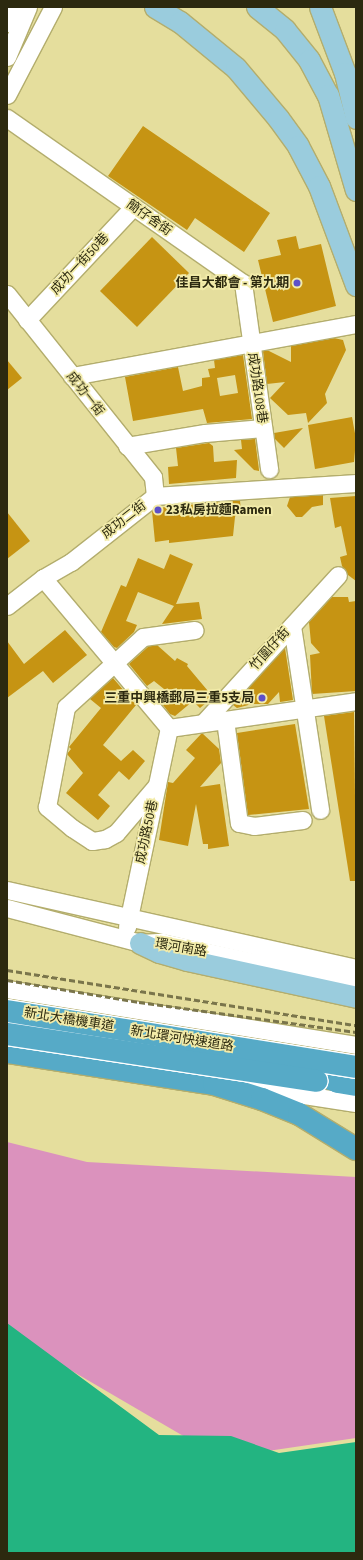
<!DOCTYPE html>
<html>
<head>
<meta charset="utf-8">
<style>
  body { margin:0 }
  #map { position:relative; width:363px; height:1560px; overflow:hidden; background:#e5de9d; font-family:"Source Sans 3","Noto Sans TC",sans-serif }
  div>[style] { position:absolute }
  [style*='--x'] { left:calc(var(--x)*1px); top:calc(var(--y)*1px); width:calc(var(--w)*1px); rotate:calc(var(--a)*1deg) }
  .green>* { inset:0; background:#db92bd }
  .water>* { inset:0; background:#23b481 }
  .building>* { inset:0; background:#c69413 }
  .roads { filter:drop-shadow(1px 0 #b3ad6d) drop-shadow(-1px 0 #b3ad6d) drop-shadow(0 1px #b3ad6d) drop-shadow(0 -1px #b3ad6d) }
  .minor>* { height:17px; margin:-8.5px; padding:0 8.5px; transform-origin:8.5px; border-radius:8.5px; background:#fff }
  .major>* { height:21px; margin:-10.5px; padding:0 10.5px; transform-origin:10.5px; border-radius:10.5px; background:#9accdd }
  .highway>* { height:22px; margin:-11px; padding:0 11px; transform-origin:11px; border-radius:11px; background:#56aac7 }
  .rail>* { height:3px; margin-top:-1.5px; transform-origin:0; background:repeating-linear-gradient(90deg,#7a754b 0 6px,transparent 0 9px) }
  .bridges { filter:drop-shadow(1px 0 #fff) drop-shadow(-1px 0 #fff) drop-shadow(0 1px #fff) drop-shadow(0 -1px #fff) }
  .highway-bridge>* { height:22px; margin:-11px; padding:0 11px; transform-origin:11px; border-radius:11px; background:#56aac7 }
  .dots>* { width:11px; height:11px; translate:-50% -50%; box-sizing:border-box; border:2px solid #f2eba9; border-radius:50% }
  span { translate:-50% -50%; white-space:nowrap; text-align:center; line-height:1.15; -webkit-text-stroke:3.5px #f2eba9; paint-order:stroke }
  .street-label { font-size:13px; color:#2c290f }
  .poi-label { font-size:13px; color:#2c290f; font-weight:700 }
  .right { translate:-100% -50%; text-align:right }
  .left { translate:0 -50%; text-align:left }
  .frame { position:absolute; inset:0; border:8px solid #2c290f; pointer-events:none }
</style>
</head>
<body>
<div id="map">
  <div class="green">
    <div style="clip-path:polygon(7px 1142px,87px 1162px,356px 1177px,356px 1438px,221px 1458px,7px 1333px)"></div>
  </div>
  <div class="water">
    <div style="clip-path:polygon(7px 1323px,159px 1435px,231px 1436px,279px 1453px,356px 1442px,356px 1553px,7px 1553px)"></div>
  </div>
  <div class="building">
    <div style="clip-path:polygon(143px 126px,270px 213px,244px 252px,195px 218px,187px 230px,108px 176px)"></div>
    <div style="clip-path:polygon(296px 236px,299px 249px,321px 244px,336px 306px,273px 322px,258px 260px,281px 255px,277px 240px)"></div>
    <div style="clip-path:polygon(152px 237px,189px 273px,137px 327px,100px 291px)"></div>
    <div style="clip-path:polygon(334px 338px,343px 340px,346px 350px,325px 394px,327px 403px,308px 423px,306px 413px,288px 415px,270px 398px,285px 382px,267px 384px,263px 351px,269px 351px,291px 362px,291px 346px)"></div>
    <div style="clip-path:polygon(evenodd,243px 355px,252px 419px,207px 423px,203px 409px,133px 421px,125px 377px,178px 367px,183px 391px,202px 386px,202px 378px,210px 377px,208px 369px,215px 368px,214px 360px,243px 355px,235px 375px,238px 393px,220px 396px,217px 378px,235px 375px)"></div>
    <div style="clip-path:polygon(7px 360px,22px 378px,7px 390px)"></div>
    <div style="clip-path:polygon(352px 417px,356px 439px,354px 462px,315px 469px,308px 425px)"></div>
    <div style="clip-path:polygon(303px 428px,284px 448px,275px 439px,274px 433px)"></div>
    <div style="clip-path:polygon(255px 439px,259px 470px,259px 471px,254px 470px,234px 450px,242px 449px,241px 440px)"></div>
    <div style="clip-path:polygon(209px 443px,213px 446px,214px 462px,237px 460px,236px 478px,169px 484px,168px 467px,178px 466px,176px 448px)"></div>
    <div style="clip-path:polygon(323px 495px,323px 505px,312px 507px,302px 517px,296px 517px,287px 506px,290px 497px)"></div>
    <div style="clip-path:polygon(356px 496px,356px 581px,348px 575px,342px 566px,340px 557px,347px 555px,341px 526px,335px 528px,330px 498px)"></div>
    <div style="clip-path:polygon(240px 500px,241px 513px,236px 514px,235px 517px,233px 536px,169px 543px,169px 540px,155px 542px,152px 511px,156px 508px)"></div>
    <div style="clip-path:polygon(7px 512px,30px 541px,7px 559px)"></div>
    <div style="clip-path:polygon(170px 554px,193px 564px,176px 604px,199px 602px,202px 619px,162px 624px,174px 606px,138px 592px,126px 621px,137px 625px,134px 632px,117px 648px,114px 647px,101px 632px,121px 585px,126px 587px,138px 558px,164px 569px)"></div>
    <div style="clip-path:polygon(332px 597px,348px 597px,349px 602px,356px 601px,356px 691px,312px 694px,310px 655px,320px 653px,311px 643px,309px 622px)"></div>
    <div style="clip-path:polygon(65px 630px,87px 655px,53px 683px,43px 671px,7px 698px,7px 641px,24px 664px)"></div>
    <div style="clip-path:polygon(157px 645px,175px 661px,177px 658px,188px 664px,187px 666px,213px 697px,200px 708px,193px 701px,175px 716px,170px 714px,163px 705px,171px 699px,167px 695px,169px 693px,154px 681px,147px 686px,129px 664px,149px 646px)"></div>
    <div style="clip-path:polygon(285px 648px,293px 700px,280px 702px,279px 692px,268px 704px,252px 704px,237px 708px,233px 705px)"></div>
    <div style="clip-path:polygon(113px 678px,136px 705px,103px 745px,121px 761px,133px 750px,145px 761px,129px 780px,119px 771px,98px 795px,110px 806px,98px 820px,66px 793px,83px 773px,67px 754px,71px 749px,69px 747px,101px 708px,90px 699px)"></div>
    <div style="clip-path:polygon(354px 712px,356px 881px,350px 881px,324px 716px)"></div>
    <div style="clip-path:polygon(295px 724px,309px 809px,248px 815px,237px 733px)"></div>
    <div style="clip-path:polygon(202px 733px,219px 749px,221px 763px,200px 787px,220px 784px,229px 846px,208px 849px,208px 844px,203px 844px,196px 804px,188px 846px,159px 840px,168px 782px,173px 783px,195px 758px,186px 750px)"></div>
  </div>
  <div class="roads">
    <div class="minor">
      <div style="--x:7;--y:23;--w:17;--a:-66"></div>
      <div style="--x:7;--y:57;--w:54;--a:-67.2"></div>
      <div style="--x:7;--y:95;--w:99;--a:-62.4"></div>
      <div style="--x:7;--y:118;--w:288;--a:35"></div>
      <div style="--x:243;--y:283;--w:188;--a:82"></div>
      <div style="--x:7;--y:294;--w:234;--a:51.4"></div>
      <div style="--x:153;--y:477;--w:19;--a:84"></div>
      <div style="--x:27;--y:320;--w:155;--a:-46.8"></div>
      <div style="--x:72;--y:376;--w:289;--a:-10.4"></div>
      <div style="--x:127;--y:446;--w:79;--a:-9.5"></div>
      <div style="--x:205;--y:433;--w:58;--a:-4.9"></div>
      <div style="--x:43;--y:578;--w:196;--a:50"></div>
      <div style="--x:7;--y:606;--w:46;--a:-37.9"></div>
      <div style="--x:43;--y:578;--w:32;--a:-30"></div>
      <div style="--x:71;--y:562;--w:107;--a:-38.2"></div>
      <div style="--x:155;--y:496;--w:201;--a:-3.7"></div>
      <div style="--x:292;--y:626;--w:186;--a:81.3"></div>
      <div style="--x:225;--y:720;--w:104;--a:82.3"></div>
      <div style="--x:239;--y:823;--w:15;--a:11"></div>
      <div style="--x:254;--y:826;--w:49;--a:-7"></div>
      <div style="--x:203;--y:723;--w:200;--a:-47.6"></div>
      <div style="--x:169;--y:728;--w:189;--a:-8.2"></div>
      <div style="--x:157;--y:785;--w:63;--a:130.5"></div>
      <div style="--x:116;--y:833;--w:13;--a:151"></div>
      <div style="--x:105;--y:839;--w:13;--a:171"></div>
      <div style="--x:92;--y:841;--w:24;--a:-147"></div>
      <div style="--x:72;--y:828;--w:33;--a:-140"></div>
      <div style="--x:47;--y:807;--w:102;--a:-79.2"></div>
      <div style="--x:66;--y:707;--w:104;--a:-42.3"></div>
      <div style="--x:143;--y:637;--w:52;--a:-7.7"></div>
      <div style="--x:7;--y:890;--w:358;--a:12.6"></div>
      <div style="--x:7;--y:908;--w:138;--a:14.7"></div>
      <div style="--x:140;--y:943;--w:22;--a:-3"></div>
      <div style="--x:162;--y:942;--w:198;--a:12.2"></div>
      <div style="--x:127;--y:927;--w:203;--a:-78.1"></div>
      <div style="--x:7;--y:989;--w:353;--a:9.1"></div>
      <div style="--x:246;--y:1086;--w:111;--a:8.8"></div>
    </div>
    <div class="major">
      <div style="--x:155;--y:7;--w:29;--a:31"></div>
      <div style="--x:180;--y:22;--w:72;--a:39.4"></div>
      <div style="--x:236;--y:68;--w:65;--a:50"></div>
      <div style="--x:278;--y:118;--w:34;--a:54"></div>
      <div style="--x:298;--y:146;--w:45;--a:62.3"></div>
      <div style="--x:319;--y:186;--w:106;--a:69.5"></div>
      <div style="--x:257;--y:7;--w:36;--a:39"></div>
      <div style="--x:285;--y:30;--w:38;--a:51"></div>
      <div style="--x:309;--y:60;--w:40;--a:62"></div>
      <div style="--x:328;--y:95;--w:99;--a:73.6"></div>
      <div style="--x:320;--y:7;--w:71;--a:69.3"></div>
      <div style="--x:345;--y:73;--w:46;--a:76.3"></div>
      <div style="--x:140;--y:943;--w:21;--a:25"></div>
      <div style="--x:159;--y:952;--w:29;--a:16"></div>
      <div style="--x:187;--y:960;--w:173;--a:12.3"></div>
    </div>
    <div class="highway">
      <div style="--x:7;--y:1052;--w:209;--a:8.8"></div>
      <div style="--x:214;--y:1084;--w:50;--a:17.4"></div>
      <div style="--x:262;--y:1099;--w:40;--a:22"></div>
      <div style="--x:299;--y:1114;--w:67;--a:31.6"></div>
      <div style="--x:304;--y:1070;--w:36;--a:19"></div>
      <div style="--x:338;--y:1082;--w:18;--a:9"></div>
    </div>
  </div>
  <div class="rail">
    <div style="--x:7;--y:970;--w:353;--a:9"></div>
    <div style="--x:7;--y:980;--w:134;--a:9.5"></div>
    <div style="--x:139;--y:1002;--w:219;--a:7.9"></div>
  </div>
  <div class="bridges">
    <div class="highway-bridge">
      <div style="--x:7;--y:1011;--w:353;--a:9.1"></div>
      <div style="--x:7;--y:1034;--w:313;--a:8.6"></div>
    </div>
  </div>
  <div class="dots">
    <div style="left:297px;top:283px;background:#5d50c8"></div>
    <div style="left:158px;top:510px;background:#5d50c8"></div>
    <div style="left:262px;top:698px;background:#5d50c8"></div>
  </div>
  <div class="street-label">
    <span style="left:149px;top:218px;rotate:35deg">簡仔舍街</span>
    <span style="left:80px;top:264px;rotate:-47deg">成功一街50巷</span>
    <span style="left:257px;top:388px;rotate:82deg">成功路108巷</span>
    <span style="left:85px;top:394px;rotate:52deg">成功一街</span>
    <span style="left:124px;top:520px;rotate:-38deg">成功二街</span>
    <span style="left:270px;top:649px;rotate:-48deg">竹圍仔街</span>
    <span style="left:147px;top:832px;rotate:-78deg">成功路50巷</span>
    <span style="left:181px;top:948px;rotate:10deg">環河南路</span>
    <span style="left:69px;top:1020px;rotate:9deg">新北大橋機車道</span>
    <span style="left:182px;top:1039px;rotate:9deg">新北環河快速道路</span>
  </div>
  <div class="poi-label">
    <span class="right" style="left:289px;top:283px">佳昌大都會 - 第九期</span>
    <span class="left" style="left:166px;top:510px">23私房拉麵Ramen</span>
    <span class="right" style="left:254px;top:698px">三重中興橋郵局三重5支局</span>
  </div>
  <div class="frame"></div>
</div>
</body>
</html>
